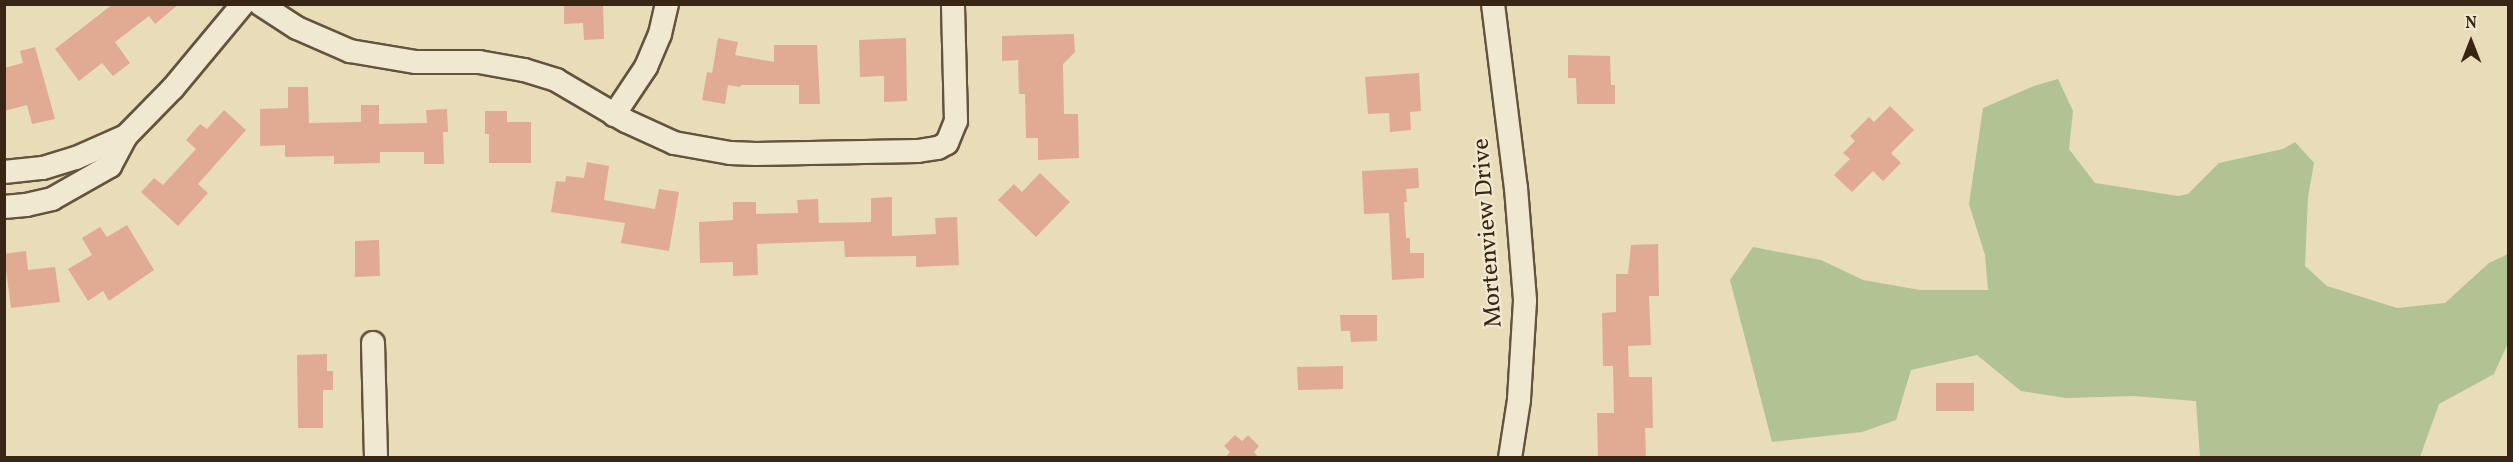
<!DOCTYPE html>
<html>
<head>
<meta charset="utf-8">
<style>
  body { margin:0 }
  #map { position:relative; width:2513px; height:462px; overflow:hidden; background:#e9dcb9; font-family:Vollkorn,serif }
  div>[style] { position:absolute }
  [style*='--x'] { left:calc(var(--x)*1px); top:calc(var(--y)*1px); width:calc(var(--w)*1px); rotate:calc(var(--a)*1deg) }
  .green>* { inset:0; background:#b1c293 }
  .building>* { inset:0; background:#e1ab93 }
  .roads { filter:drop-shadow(2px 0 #64533d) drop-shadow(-2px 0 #64533d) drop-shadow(0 2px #64533d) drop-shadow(0 -2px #64533d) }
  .minor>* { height:22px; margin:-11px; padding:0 11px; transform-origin:11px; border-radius:11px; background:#f1e8d2 }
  span { translate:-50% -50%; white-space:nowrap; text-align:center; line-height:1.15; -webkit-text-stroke:4.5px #f1e8d2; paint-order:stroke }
  .street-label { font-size:24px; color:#382514 }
  .frame { position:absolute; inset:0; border:6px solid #382514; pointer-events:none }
  .north { position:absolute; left:2441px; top:12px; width:60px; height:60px; -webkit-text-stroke:4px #f1e8d2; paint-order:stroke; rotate:0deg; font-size:16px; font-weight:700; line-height:24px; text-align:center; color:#382514 }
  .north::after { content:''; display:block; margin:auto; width:21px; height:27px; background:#382514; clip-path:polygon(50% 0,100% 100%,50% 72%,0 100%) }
</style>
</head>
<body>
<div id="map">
  <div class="green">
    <div style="clip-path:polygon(2058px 79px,2073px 111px,2069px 149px,2095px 183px,2178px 196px,2188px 194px,2219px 163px,2283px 149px,2295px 142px,2314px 163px,2308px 197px,2305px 266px,2327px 286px,2397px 308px,2445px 303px,2489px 263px,2508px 254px,2508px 343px,2494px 374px,2439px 404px,2420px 457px,2200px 457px,2196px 401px,2133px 396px,2066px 398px,2021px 391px,1977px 355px,1911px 370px,1896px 420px,1862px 432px,1772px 442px,1730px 280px,1753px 247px,1821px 260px,1863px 280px,1920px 290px,1988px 290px,1985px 255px,1969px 204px,1983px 108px,2034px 86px)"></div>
  </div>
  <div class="building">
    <div style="clip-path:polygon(113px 4px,179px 4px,155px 24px,149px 16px,115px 42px,130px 63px,113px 76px,102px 63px,79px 81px,55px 49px)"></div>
    <div style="clip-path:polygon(564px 4px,603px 4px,604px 39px,584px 40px,583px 23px,564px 24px)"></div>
    <div style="clip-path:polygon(1074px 34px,1075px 52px,1063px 64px,1064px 114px,1078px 114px,1079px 158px,1038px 160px,1038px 138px,1026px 138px,1025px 94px,1019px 94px,1018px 60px,1002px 61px,1002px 36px)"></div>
    <div style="clip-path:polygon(718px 38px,738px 42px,735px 55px,774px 62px,774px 45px,817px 45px,820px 104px,799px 104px,799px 85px,741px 85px,740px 87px,728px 85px,725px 104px,702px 100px,707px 72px,712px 73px)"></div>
    <div style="clip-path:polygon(906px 38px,907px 101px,884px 102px,884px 76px,860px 77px,859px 40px)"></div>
    <div style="clip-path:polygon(35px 47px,55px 119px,32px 124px,27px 105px,4px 111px,4px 68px,23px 63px,20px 51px)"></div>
    <div style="clip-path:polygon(1568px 55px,1610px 56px,1611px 85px,1615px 85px,1615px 104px,1577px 104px,1576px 78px,1568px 78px)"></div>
    <div style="clip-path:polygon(1419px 73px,1421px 111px,1410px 112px,1411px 130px,1390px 132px,1389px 113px,1368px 114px,1365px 77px)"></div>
    <div style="clip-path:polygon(288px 87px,308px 87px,309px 123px,361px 122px,361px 105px,379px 105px,379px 124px,427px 123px,426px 110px,447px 109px,448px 132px,443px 132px,444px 164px,424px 164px,424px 152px,380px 152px,380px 163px,334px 164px,334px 156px,285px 157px,285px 145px,260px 146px,260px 109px,288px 108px)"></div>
    <div style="clip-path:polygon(1890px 106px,1914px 130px,1891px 153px,1901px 163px,1883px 181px,1873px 171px,1852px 192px,1834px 175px,1850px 159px,1843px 153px,1855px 141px,1850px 136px,1869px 117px,1874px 122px)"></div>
    <div style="clip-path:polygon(224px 110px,246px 130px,198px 184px,208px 193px,178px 226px,141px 192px,154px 178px,163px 185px,196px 149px,186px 140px,200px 124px,207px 129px)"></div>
    <div style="clip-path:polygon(485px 111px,507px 111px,507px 122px,531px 122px,531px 163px,489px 163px,489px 134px,485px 134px)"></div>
    <div style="clip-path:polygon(587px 162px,609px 166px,604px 200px,655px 209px,659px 189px,679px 192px,669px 251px,621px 243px,625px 223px,551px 212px,556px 181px,565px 182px,566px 176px,584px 178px)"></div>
    <div style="clip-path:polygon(1418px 168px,1419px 188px,1406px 189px,1407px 202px,1404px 202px,1406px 238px,1410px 238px,1410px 253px,1424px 253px,1424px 278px,1392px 280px,1389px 213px,1364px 214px,1362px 171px)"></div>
    <div style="clip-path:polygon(1040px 173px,1070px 202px,1036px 237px,998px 200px,1014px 184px,1022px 192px)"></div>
    <div style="clip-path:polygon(892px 197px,892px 236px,936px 234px,935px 218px,957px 217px,959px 265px,916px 267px,916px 256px,845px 257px,844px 241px,757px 244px,758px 275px,733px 276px,733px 262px,700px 263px,699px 222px,733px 220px,733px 202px,756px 202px,756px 214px,798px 213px,797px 200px,818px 199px,819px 223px,871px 222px,871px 198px)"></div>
    <div style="clip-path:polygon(127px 225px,154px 270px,109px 301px,103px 291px,88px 301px,68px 269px,92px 255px,82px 238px,100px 227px,107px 237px)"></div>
    <div style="clip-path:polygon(379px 240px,380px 276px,355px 277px,355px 241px)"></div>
    <div style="clip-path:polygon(1658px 244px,1659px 296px,1649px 296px,1651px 345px,1628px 346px,1629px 377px,1652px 377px,1653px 428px,1645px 428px,1646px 458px,1598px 458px,1597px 413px,1614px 413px,1613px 366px,1603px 366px,1602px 313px,1616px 312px,1616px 274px,1628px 274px,1631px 245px)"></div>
    <div style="clip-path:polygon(26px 251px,28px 270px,55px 267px,60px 302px,11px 308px,4px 254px)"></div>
    <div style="clip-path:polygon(1340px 315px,1377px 315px,1377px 341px,1351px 342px,1350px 331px,1341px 331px)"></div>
    <div style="clip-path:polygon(327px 354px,327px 371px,333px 371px,333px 390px,323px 390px,323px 428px,298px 428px,297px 355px)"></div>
    <div style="clip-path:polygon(1343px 366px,1343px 389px,1298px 390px,1297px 367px)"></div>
    <div style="clip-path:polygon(1936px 383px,1974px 383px,1974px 411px,1936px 411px)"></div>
    <div style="clip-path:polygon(1235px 435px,1242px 441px,1248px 435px,1259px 446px,1254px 452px,1259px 458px,1225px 458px,1230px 452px,1224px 446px)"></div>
  </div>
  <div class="roads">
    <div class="minor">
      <div style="--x:260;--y:4;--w:44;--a:33"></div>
      <div style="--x:297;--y:28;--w:58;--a:23.5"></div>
      <div style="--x:350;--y:51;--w:67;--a:9.5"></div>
      <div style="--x:416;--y:62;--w:63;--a:0"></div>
      <div style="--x:479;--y:62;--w:46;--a:10.1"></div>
      <div style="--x:524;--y:70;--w:34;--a:17"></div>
      <div style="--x:556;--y:80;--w:81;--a:30.4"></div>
      <div style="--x:626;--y:121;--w:53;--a:24.6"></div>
      <div style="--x:674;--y:143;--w:57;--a:10.1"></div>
      <div style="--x:730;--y:153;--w:26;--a:2"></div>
      <div style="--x:756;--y:154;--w:162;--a:-1.1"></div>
      <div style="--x:918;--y:151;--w:20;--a:-9"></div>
      <div style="--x:938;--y:148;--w:10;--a:-29"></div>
      <div style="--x:947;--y:143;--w:24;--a:-68"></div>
      <div style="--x:956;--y:121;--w:117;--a:-91.5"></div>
      <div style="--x:1493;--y:4;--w:185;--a:82.9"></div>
      <div style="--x:1516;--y:188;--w:113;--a:85.4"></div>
      <div style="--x:1525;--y:301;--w:99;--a:93.5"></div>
      <div style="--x:1519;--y:400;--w:59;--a:98.8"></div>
      <div style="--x:614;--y:115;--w:58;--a:-56.3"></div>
      <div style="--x:646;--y:67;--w:36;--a:-67"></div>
      <div style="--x:660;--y:34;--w:31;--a:-77"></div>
      <div style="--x:4;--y:172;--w:39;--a:-6"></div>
      <div style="--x:43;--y:168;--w:34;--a:-17"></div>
      <div style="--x:76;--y:158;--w:55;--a:-23.7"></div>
      <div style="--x:4;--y:207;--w:22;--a:-5"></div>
      <div style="--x:26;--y:205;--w:27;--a:-13"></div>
      <div style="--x:52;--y:199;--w:67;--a:-29.6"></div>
      <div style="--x:110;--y:166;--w:34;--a:-62"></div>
      <div style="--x:126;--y:136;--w:67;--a:-45.6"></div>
      <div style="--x:173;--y:88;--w:109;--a:-50.2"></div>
      <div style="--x:373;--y:343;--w:115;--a:88.5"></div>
    </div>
  </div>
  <div class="street-label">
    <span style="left:1489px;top:233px;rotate:-94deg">Mortenview Drive</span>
  </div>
  <div class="frame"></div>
  <div class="north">N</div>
</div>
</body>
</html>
